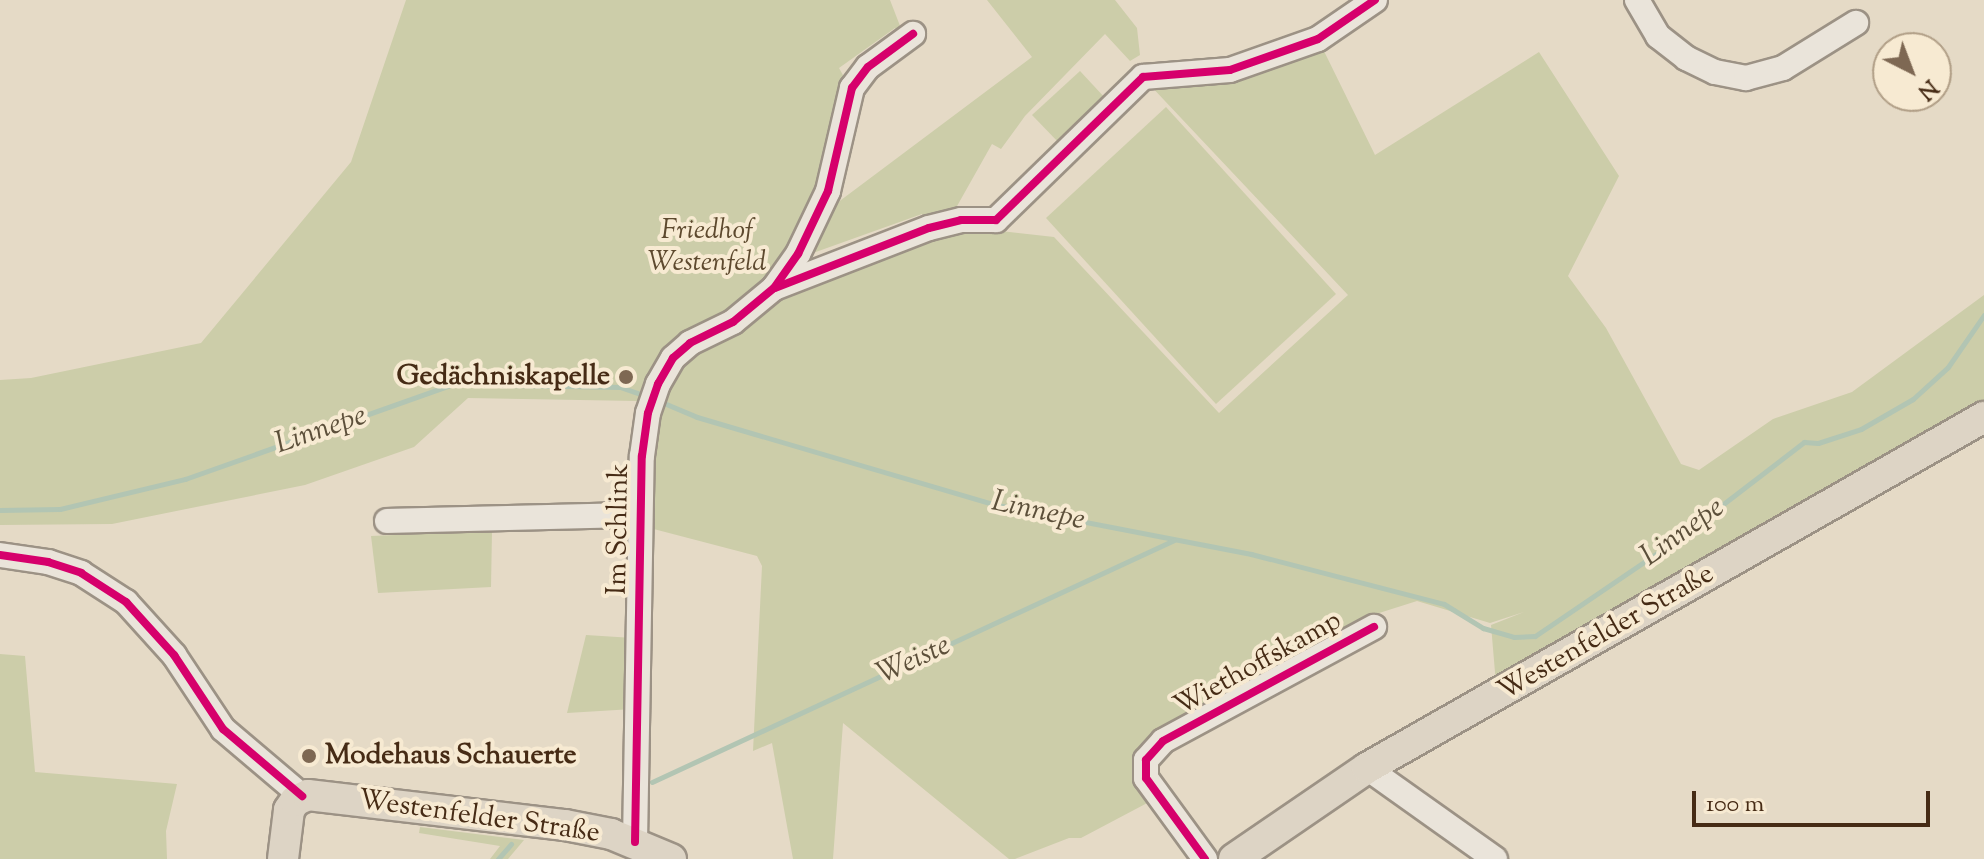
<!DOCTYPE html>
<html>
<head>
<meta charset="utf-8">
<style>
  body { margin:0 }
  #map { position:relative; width:1984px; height:859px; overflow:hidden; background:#e5dac6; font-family:"Sorts Mill Goudy",serif }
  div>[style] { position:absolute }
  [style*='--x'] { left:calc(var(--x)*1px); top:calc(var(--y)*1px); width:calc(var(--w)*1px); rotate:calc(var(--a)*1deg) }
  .green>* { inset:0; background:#cccda9 }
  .stream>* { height:5px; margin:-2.5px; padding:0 2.5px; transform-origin:2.5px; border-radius:2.5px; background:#b2c5b3 }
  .roads { filter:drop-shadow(2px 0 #9c9285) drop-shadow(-2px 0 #9c9285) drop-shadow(0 2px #9c9285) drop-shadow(0 -2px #9c9285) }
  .minor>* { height:24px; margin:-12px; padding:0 12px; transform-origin:12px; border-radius:12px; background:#eae4da }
  .major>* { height:30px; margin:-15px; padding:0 15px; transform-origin:15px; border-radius:15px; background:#ddd4c5 }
  .cycleway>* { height:8px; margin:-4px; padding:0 4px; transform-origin:4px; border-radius:4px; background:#d6006c }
  .dots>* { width:22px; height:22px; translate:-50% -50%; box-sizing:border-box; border:4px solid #f7ead2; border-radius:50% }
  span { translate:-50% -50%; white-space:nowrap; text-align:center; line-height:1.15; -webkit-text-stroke:8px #f7ead2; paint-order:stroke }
  .park-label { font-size:28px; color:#5d492e; font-style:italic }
  .poi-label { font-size:28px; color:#462b15; font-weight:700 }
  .right { translate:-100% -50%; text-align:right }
  .left { translate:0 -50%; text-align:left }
  .street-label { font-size:28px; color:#462b15 }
  .water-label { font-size:30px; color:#5c4f3a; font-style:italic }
  .north { position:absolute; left:1872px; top:32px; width:80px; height:80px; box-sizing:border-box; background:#f7ead2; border:2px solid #b09e86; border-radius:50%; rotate:138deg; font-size:22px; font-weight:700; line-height:32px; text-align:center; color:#462b15 }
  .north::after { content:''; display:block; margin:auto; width:28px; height:36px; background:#7e6853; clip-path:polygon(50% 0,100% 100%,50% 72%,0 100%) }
  .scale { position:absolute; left:1692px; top:791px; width:238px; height:36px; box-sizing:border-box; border:4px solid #462b15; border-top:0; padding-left:10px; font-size:24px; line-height:28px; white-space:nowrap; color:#462b15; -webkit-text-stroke:6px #f7ead2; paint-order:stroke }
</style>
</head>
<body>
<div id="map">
  <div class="green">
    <div style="clip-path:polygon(406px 0,890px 0,902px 31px,901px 37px,895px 28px,839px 68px,844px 77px,831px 169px,777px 275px,696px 335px,645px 410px,637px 401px,468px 398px,414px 447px,305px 485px,112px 524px,0 525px,0 380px,31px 378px,201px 343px,351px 162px)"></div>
    <div style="clip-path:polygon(987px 0,1115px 0,1137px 28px,1140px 55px,1130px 61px,1105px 34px,1025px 116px,1001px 149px,992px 144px,952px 215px,926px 225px,922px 214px,813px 253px,825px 212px,1032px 57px)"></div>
    <div style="clip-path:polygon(1320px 43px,1375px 155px,1539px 52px,1619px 176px,1568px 276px,1606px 328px,1681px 464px,1699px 470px,1773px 419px,1852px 392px,1984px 295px,1984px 403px,1496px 684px,1491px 625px,1524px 612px,1490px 623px,1417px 601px,1376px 614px,1151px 740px,1151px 801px,1081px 838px,1069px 838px,1015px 859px,1009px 859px,843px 723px,833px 859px,793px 859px,772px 743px,753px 751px,762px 566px,757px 556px,646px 527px,653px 414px,674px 365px,770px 297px,958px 226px,1054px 237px,1219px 413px,1348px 295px,1148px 83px)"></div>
    <div style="clip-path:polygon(1080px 71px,1106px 99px,1060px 144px,1032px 115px)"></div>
    <div style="clip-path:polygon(1166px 107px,1336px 294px,1216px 404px,1046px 218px)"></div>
    <div style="clip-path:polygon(492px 531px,491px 587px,378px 593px,371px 536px)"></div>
    <div style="clip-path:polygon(586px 635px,633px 638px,633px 709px,567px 713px)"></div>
    <div style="clip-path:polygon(0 654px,25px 656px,35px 772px,177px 784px,166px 831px,167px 859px,0 859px)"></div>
    <div style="clip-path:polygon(420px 827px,524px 840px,508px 859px,490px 859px,500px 846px,419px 833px)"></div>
  </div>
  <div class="stream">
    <div style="--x:659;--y:401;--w:41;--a:22.8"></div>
    <div style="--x:697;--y:417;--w:308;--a:16.4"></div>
    <div style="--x:992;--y:504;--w:264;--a:10.9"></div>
    <div style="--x:1251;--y:554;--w:199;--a:14.5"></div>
    <div style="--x:1444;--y:604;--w:46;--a:31.6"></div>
    <div style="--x:1483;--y:628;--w:32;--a:16"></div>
    <div style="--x:1514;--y:637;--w:21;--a:-3"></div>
    <div style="--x:1535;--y:636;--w:169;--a:-34.2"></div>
    <div style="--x:1675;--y:541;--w:163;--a:-37.5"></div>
    <div style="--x:1804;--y:442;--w:14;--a:4"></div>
    <div style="--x:1818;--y:443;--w:45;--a:-18"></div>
    <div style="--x:1861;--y:429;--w:60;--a:-30"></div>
    <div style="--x:1913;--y:399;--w:47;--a:-42.4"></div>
    <div style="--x:1948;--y:367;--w:63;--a:-55.3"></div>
    <div style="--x:0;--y:510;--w:60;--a:-1"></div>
    <div style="--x:60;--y:509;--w:129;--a:-13.5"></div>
    <div style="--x:185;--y:479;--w:285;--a:-19.5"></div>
    <div style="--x:454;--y:384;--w:166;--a:1"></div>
    <div style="--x:620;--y:387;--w:28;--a:19"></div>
    <div style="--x:652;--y:782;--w:575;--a:-24.87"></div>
    <div style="--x:498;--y:859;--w:20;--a:-49"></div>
  </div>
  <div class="roads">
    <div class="minor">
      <div style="--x:1637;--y:0;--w:42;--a:59.7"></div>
      <div style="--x:1658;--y:36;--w:36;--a:38"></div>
      <div style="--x:1686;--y:58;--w:32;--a:26"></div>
      <div style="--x:1715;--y:72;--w:32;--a:11"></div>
      <div style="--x:1746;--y:78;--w:38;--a:-15"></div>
      <div style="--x:1783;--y:68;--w:86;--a:-31.7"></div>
      <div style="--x:774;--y:288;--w:166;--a:-21.2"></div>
      <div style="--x:929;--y:228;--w:33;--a:-14"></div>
      <div style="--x:961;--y:220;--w:35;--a:0"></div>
      <div style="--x:996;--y:220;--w:205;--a:-44.2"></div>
      <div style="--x:1143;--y:77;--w:87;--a:-4.6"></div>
      <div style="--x:1230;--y:70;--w:93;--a:-19.4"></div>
      <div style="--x:1318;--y:39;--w:69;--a:-34.4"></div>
      <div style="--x:387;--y:521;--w:252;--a:-1.4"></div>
      <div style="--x:0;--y:555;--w:49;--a:8.3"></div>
      <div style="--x:48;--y:562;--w:35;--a:18"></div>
      <div style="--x:81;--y:573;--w:54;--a:32.8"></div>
      <div style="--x:126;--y:602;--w:72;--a:47.8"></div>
      <div style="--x:174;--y:655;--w:89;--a:56.5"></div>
      <div style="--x:223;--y:729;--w:104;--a:40.3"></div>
      <div style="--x:1367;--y:768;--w:157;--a:35.4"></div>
      <div style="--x:635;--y:842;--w:386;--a:-89"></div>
      <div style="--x:642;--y:456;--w:43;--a:-82.1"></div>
      <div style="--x:648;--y:413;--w:31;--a:-71"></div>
      <div style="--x:658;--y:384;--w:30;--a:-60"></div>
      <div style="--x:673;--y:358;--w:23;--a:-41"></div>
      <div style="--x:690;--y:343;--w:48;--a:-26"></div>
      <div style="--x:733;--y:322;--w:53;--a:-39.7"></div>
      <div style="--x:774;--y:288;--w:42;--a:-54.8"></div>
      <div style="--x:798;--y:254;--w:70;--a:-64.5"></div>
      <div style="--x:828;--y:191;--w:106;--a:-76.9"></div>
      <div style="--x:852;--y:88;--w:26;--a:-53"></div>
      <div style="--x:868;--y:67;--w:56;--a:-36.3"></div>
      <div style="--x:1205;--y:859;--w:100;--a:-126.1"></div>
      <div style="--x:1146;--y:778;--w:18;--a:-90"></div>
      <div style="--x:1146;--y:760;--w:25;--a:-48"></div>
      <div style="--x:1163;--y:741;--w:240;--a:-28.4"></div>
    </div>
    <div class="major">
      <div style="--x:283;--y:859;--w:49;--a:-83"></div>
      <div style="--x:289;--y:810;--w:11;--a:-56"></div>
      <div style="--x:295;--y:801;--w:14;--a:-25"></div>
      <div style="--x:308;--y:795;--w:259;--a:6.7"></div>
      <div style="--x:565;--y:825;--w:47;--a:11.1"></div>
      <div style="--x:611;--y:834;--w:65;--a:22.6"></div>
      <div style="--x:1234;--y:859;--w:161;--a:-34.4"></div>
      <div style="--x:1367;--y:768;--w:710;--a:-29.63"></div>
    </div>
  </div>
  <div class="cycleway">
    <div style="--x:775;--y:288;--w:165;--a:-21.3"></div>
    <div style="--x:929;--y:228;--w:33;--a:-14"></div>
    <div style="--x:961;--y:220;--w:35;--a:0"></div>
    <div style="--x:996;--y:220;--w:205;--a:-44.2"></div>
    <div style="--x:1143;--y:77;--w:87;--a:-4.6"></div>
    <div style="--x:1230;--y:70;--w:93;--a:-19.4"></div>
    <div style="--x:1318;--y:39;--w:69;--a:-34.4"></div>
    <div style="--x:0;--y:555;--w:49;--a:8.3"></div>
    <div style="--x:48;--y:562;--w:35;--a:18"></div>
    <div style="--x:81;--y:573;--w:54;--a:32.8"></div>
    <div style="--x:126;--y:602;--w:72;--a:47.8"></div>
    <div style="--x:174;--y:655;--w:89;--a:56.5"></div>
    <div style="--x:223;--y:729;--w:104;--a:40.3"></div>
    <div style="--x:635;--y:842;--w:386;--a:-89"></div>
    <div style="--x:642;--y:456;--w:43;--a:-82.1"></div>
    <div style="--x:648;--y:413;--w:31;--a:-71"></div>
    <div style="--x:658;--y:384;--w:30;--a:-60"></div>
    <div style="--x:673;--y:358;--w:23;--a:-41"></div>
    <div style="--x:690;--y:343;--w:48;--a:-26"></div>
    <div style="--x:733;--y:322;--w:53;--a:-39.7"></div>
    <div style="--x:774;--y:288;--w:42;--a:-54.8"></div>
    <div style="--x:798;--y:254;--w:70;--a:-64.5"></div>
    <div style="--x:828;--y:191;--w:106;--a:-76.9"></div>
    <div style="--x:852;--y:88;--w:26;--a:-53"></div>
    <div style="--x:868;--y:67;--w:56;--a:-36.3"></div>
    <div style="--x:1205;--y:859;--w:100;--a:-126.1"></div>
    <div style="--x:1146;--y:778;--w:18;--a:-90"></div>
    <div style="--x:1146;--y:760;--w:25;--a:-48"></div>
    <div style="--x:1163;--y:741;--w:240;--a:-28.4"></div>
  </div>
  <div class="dots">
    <div style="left:626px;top:377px;background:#7e6853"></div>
    <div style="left:309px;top:756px;background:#7e6853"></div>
  </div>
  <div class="park-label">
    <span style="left:707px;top:247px">Friedhof<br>Westenfeld</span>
  </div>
  <div class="poi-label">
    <span class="right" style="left:610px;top:377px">Gedächniskapelle</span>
    <span class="left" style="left:325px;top:756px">Modehaus Schauerte</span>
  </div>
  <div class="street-label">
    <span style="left:619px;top:529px;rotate:-89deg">Im Schlink</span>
    <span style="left:1606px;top:633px;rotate:-30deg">Westenfelder Straße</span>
    <span style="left:1258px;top:664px;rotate:-29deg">Wiethoffskamp</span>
    <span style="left:479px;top:817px;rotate:8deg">Westenfelder Straße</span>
  </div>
  <div class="water-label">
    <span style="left:321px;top:431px;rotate:-19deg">Linnepe</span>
    <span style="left:1038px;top:512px;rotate:12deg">Linnepe</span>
    <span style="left:1683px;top:533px;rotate:-36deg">Linnepe</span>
    <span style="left:914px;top:661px;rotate:-25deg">Weiste</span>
  </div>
  <div class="north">N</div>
  <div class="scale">100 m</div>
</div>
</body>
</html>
